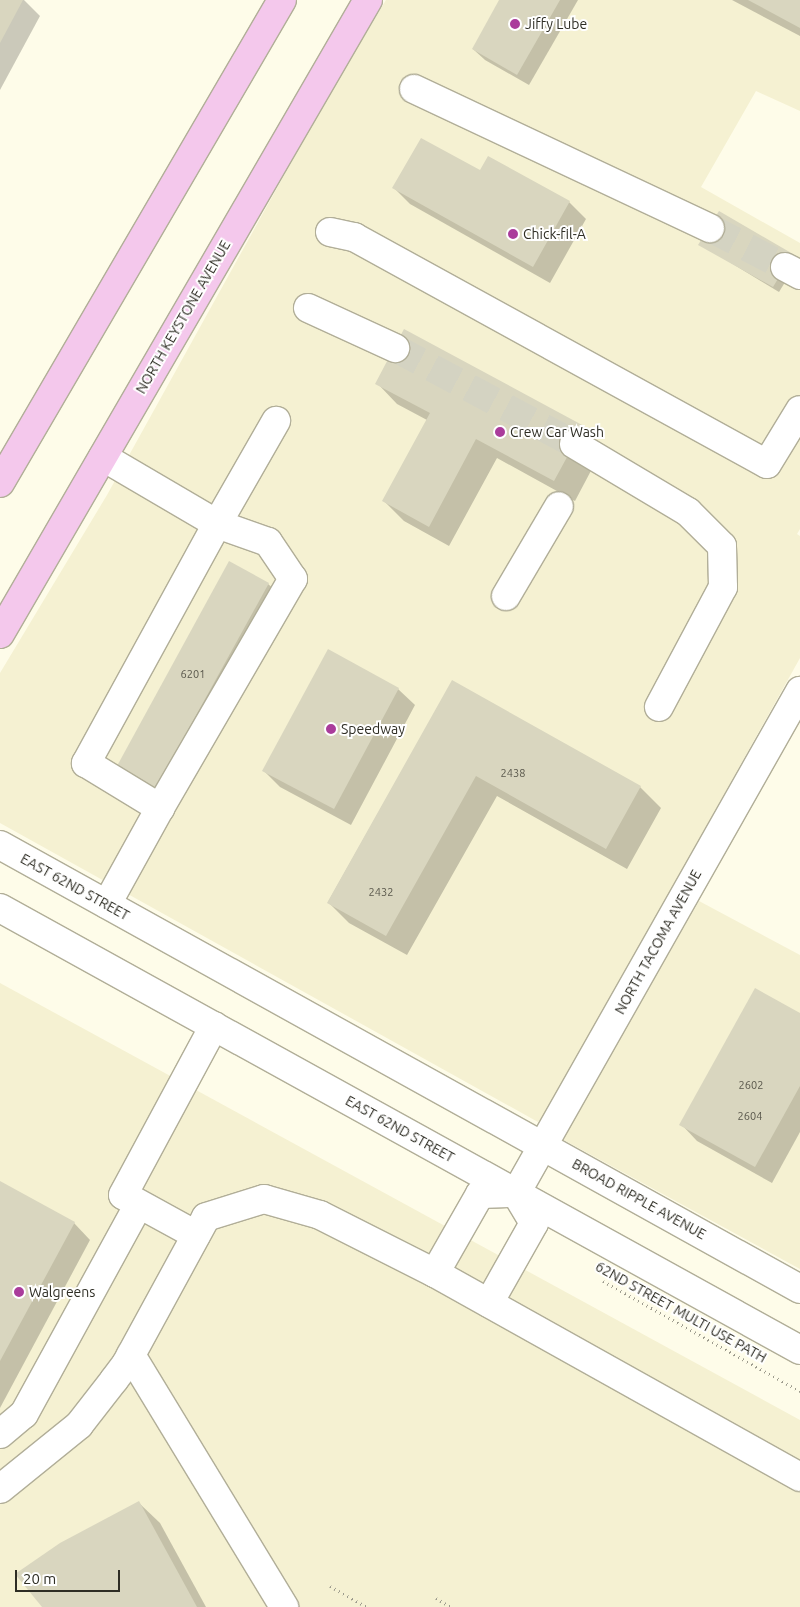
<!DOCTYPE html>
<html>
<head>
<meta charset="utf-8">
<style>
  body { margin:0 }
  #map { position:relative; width:800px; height:1607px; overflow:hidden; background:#fefce9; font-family:Ubuntu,sans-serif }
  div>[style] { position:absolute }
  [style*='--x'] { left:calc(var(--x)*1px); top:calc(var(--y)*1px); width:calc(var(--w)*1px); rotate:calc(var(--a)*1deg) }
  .built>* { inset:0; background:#f5f1d2 }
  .shadow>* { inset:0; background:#0003 }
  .building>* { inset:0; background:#d9d6bf }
  .minor-tunnel>* { height:28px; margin-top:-14px; transform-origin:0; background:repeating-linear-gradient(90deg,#d4d3c2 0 28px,transparent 0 42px) }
  .path>* { height:3px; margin-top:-1.5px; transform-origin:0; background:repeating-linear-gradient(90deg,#9d9b8d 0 1px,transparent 0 5px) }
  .roads { filter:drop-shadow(1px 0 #b1ae98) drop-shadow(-1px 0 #b1ae98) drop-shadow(0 1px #b1ae98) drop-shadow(0 -1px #b1ae98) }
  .minor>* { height:28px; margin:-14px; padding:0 14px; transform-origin:14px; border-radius:14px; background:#fff }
  .major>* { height:28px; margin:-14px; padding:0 14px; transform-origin:14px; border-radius:14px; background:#f4c8ec }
  .dots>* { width:14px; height:14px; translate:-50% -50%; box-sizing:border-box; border:2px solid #fff; border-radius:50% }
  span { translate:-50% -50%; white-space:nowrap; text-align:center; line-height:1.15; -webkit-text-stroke:4px #fff; paint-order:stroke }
  .number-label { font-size:11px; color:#59574b }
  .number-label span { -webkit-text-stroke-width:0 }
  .poi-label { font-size:14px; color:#2e2d24 }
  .left { translate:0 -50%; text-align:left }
  .street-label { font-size:14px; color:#2e2d24 }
  .scale { position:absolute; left:15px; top:1570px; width:105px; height:22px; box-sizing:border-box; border:2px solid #2e2d24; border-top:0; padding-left:6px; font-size:15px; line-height:18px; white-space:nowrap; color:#2e2d24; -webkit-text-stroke:4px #fff; paint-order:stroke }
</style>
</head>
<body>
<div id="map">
  <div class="built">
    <div style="clip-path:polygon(386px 0,800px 0,800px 111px,756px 91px,701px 187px,800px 243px,800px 529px,797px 534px,800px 536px,800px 658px,548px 1110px,538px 1122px,0 823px,0 673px,107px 495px,328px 96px)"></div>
    <div style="clip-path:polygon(699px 901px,800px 955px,800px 1269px,562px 1139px)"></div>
    <div style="clip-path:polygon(0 983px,800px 1420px,800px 1607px,0 1607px)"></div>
  </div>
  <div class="shadow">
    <div style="clip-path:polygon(0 0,24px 0,40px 16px,0 90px)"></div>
    <div style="clip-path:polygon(501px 0,578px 0,529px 85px,485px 60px,473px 49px)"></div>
    <div style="clip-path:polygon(732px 0,800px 0,800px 36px)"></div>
    <div style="clip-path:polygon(480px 172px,569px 202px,586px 219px,550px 283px,410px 204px,394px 188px)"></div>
    <div style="clip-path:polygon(720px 213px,798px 261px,779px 292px,700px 244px)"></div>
    <div style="clip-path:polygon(377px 383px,583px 427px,603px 448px,575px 501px,497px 458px,449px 546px,404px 521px,384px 501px,427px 420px,397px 404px)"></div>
    <div style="clip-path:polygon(268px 584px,274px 589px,162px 793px,124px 772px,118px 766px)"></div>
    <div style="clip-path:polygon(452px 682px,640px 787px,661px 808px,627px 869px,497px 796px,407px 955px,349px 923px,328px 902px)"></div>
    <div style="clip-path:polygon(398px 689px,415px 705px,351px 825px,280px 787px,264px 771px)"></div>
    <div style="clip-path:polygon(800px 1015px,800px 1132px,772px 1183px,697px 1141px,681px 1124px)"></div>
    <div style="clip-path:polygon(0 1183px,74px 1223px,90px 1240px,0 1408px)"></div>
    <div style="clip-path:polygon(139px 1503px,160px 1523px,206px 1607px,44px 1607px)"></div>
  </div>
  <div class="building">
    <div style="clip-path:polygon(0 0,23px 0,0 43px)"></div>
    <div style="clip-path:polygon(499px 0,560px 0,517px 75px,472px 49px)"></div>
    <div style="clip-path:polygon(748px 0,800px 0,800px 28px)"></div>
    <div style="clip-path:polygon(421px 138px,480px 170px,488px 156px,570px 201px,533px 267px,392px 188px)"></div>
    <div style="clip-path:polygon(719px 211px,793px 254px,773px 287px,698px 245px)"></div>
    <div style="clip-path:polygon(404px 329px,584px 426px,554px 481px,476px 439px,429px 527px,382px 501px,430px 413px,375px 384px)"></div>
    <div style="clip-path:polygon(229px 561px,269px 583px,156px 788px,117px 766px)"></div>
    <div style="clip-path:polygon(328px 649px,399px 688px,334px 809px,262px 771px)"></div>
    <div style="clip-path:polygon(452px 680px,641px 786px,606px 849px,476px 776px,386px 936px,327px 903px)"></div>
    <div style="clip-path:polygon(755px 988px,800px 1013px,800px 1086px,755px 1167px,679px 1125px)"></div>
    <div style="clip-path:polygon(0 1181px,75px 1222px,0 1361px)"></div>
    <div style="clip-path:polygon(139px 1501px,197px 1607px,42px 1607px,15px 1574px,60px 1543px)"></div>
  </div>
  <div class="minor-tunnel">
    <div style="--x:710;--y:228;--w:85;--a:27.5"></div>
    <div style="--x:395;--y:348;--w:203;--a:28.2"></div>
  </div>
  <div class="path">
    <div style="--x:603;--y:1281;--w:226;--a:29.2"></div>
    <div style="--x:330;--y:1586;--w:43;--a:29.6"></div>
    <div style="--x:436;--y:1598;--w:17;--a:31"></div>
  </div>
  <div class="roads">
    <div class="minor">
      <div style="--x:414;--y:89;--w:327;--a:25.2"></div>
      <div style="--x:330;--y:232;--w:25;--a:12"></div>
      <div style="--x:354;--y:237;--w:471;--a:28.8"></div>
      <div style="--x:767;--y:464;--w:63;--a:-58.6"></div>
      <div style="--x:785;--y:267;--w:17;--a:28"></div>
      <div style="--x:308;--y:308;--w:96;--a:24.7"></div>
      <div style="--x:574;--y:444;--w:133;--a:30.8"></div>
      <div style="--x:688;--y:512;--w:48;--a:45"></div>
      <div style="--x:722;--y:546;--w:41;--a:88.6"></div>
      <div style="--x:723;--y:587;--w:136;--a:118.1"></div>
      <div style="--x:103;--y:457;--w:132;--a:30.4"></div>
      <div style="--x:217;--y:524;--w:273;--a:118.7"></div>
      <div style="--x:86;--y:763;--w:87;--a:31.3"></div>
      <div style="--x:160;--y:808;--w:110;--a:118.9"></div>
      <div style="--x:506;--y:596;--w:104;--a:-59.5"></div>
      <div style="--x:160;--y:808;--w:265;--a:-59.9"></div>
      <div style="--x:293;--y:579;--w:45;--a:-124"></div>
      <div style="--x:268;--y:542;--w:54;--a:-160.6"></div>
      <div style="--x:217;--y:524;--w:119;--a:-60.2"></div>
      <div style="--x:0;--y:845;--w:915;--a:29.03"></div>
      <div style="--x:0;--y:908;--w:914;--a:28.92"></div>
      <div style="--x:516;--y:1193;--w:577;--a:-60.5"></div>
      <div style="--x:196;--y:1235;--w:83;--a:-151.3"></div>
      <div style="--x:123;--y:1195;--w:192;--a:-61.7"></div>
      <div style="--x:435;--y:1273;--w:91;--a:-60.3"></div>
      <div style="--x:480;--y:1194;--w:36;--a:-2"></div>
      <div style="--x:489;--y:1303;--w:92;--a:-60.6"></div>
      <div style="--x:534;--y:1223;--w:35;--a:-121"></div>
      <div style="--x:131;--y:1355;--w:295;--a:58.7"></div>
      <div style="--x:0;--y:1434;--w:31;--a:-40"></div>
      <div style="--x:24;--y:1414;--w:239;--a:-61.3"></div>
      <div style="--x:0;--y:1489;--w:102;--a:-39"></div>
      <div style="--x:79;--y:1425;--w:57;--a:-52.1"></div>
      <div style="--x:114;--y:1380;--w:20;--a:-53"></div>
      <div style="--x:126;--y:1364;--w:167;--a:-61.4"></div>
      <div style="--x:206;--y:1217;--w:61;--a:-17.2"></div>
      <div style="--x:264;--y:1199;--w:58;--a:15.9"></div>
      <div style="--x:320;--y:1215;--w:129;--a:26.8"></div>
      <div style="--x:435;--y:1273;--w:418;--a:29.2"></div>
    </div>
    <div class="major">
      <div style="--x:0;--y:483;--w:559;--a:-59.72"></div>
      <div style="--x:0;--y:634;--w:733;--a:-59.87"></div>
    </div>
  </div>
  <div class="dots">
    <div style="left:515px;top:24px;background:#aa3c9b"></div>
    <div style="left:513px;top:234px;background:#aa3c9b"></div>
    <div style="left:500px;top:432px;background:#aa3c9b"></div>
    <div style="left:331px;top:729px;background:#aa3c9b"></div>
    <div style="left:19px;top:1292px;background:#aa3c9b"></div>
  </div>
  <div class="number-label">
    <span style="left:193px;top:674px">6201</span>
    <span style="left:513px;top:773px">2438</span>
    <span style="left:381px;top:892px">2432</span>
    <span style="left:751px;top:1085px">2602</span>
    <span style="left:750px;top:1116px">2604</span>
  </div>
  <div class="poi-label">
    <span class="left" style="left:525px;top:24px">Jiffy Lube</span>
    <span class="left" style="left:523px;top:234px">Chick-fil-A</span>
    <span class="left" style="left:510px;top:432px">Crew Car Wash</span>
    <span class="left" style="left:341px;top:729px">Speedway</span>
    <span class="left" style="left:29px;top:1292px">Walgreens</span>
  </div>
  <div class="street-label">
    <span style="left:183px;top:317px;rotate:-60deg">NORTH KEYSTONE AVENUE</span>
    <span style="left:75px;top:887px;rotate:29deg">EAST 62ND STREET</span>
    <span style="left:658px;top:942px;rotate:-61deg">NORTH TACOMA AVENUE</span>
    <span style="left:400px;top:1129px;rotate:29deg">EAST 62ND STREET</span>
    <span style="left:639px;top:1199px;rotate:29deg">BROAD RIPPLE AVENUE</span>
    <span style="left:681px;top:1312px;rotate:29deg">62ND STREET MULTI USE PATH</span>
  </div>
  <div class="scale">20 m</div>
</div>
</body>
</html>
